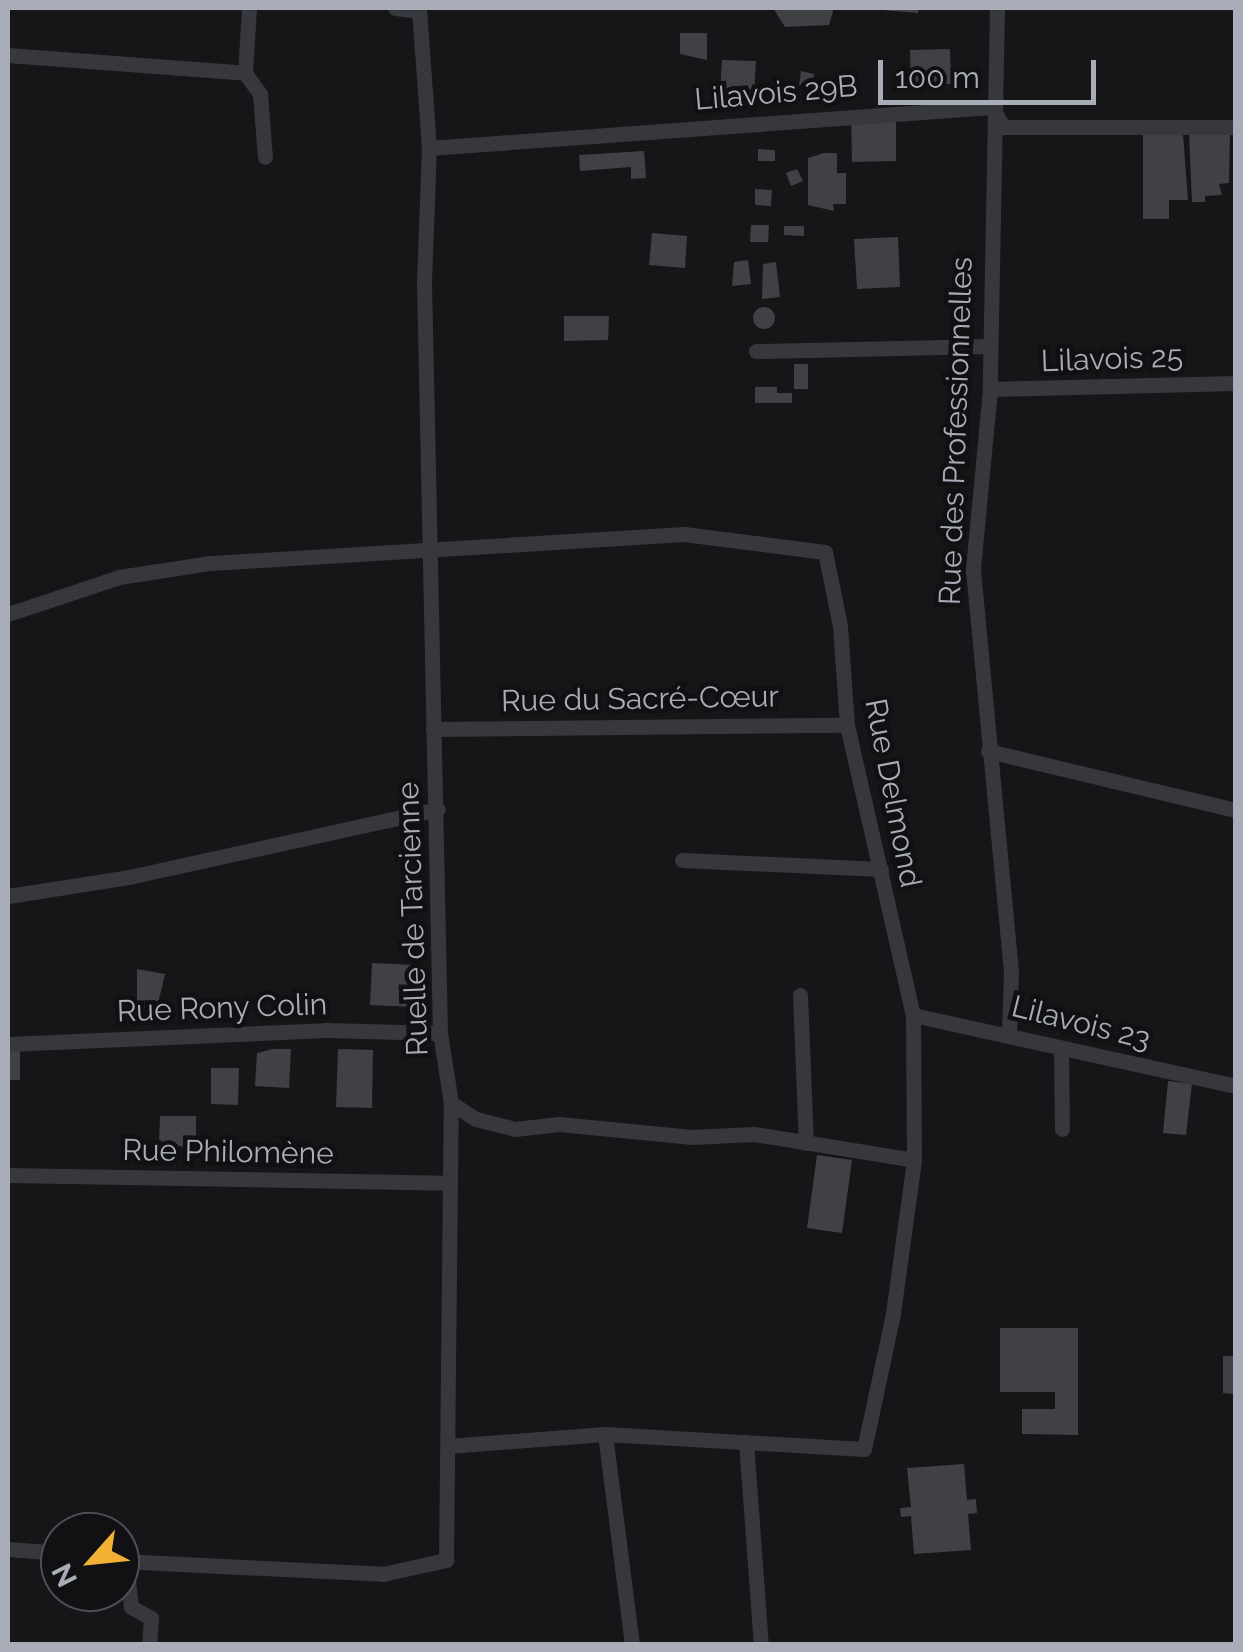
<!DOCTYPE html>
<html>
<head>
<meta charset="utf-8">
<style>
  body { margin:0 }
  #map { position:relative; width:1243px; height:1652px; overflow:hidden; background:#161618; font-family:Raleway,sans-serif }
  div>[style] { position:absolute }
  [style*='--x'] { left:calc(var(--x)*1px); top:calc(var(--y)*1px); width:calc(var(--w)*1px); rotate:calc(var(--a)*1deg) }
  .building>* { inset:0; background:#404145 }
  .round { border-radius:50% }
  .minor>* { height:15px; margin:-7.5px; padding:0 7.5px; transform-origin:7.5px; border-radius:7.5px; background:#37383d }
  span { translate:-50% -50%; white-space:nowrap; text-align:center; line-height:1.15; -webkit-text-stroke:9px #111113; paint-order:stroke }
  .street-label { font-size:30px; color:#a8adb8 }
  .frame { position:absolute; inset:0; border:10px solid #a8adb8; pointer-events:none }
  .north { position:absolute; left:40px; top:1512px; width:100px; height:100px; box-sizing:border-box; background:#111113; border:2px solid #4d4f55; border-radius:50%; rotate:243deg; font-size:28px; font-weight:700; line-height:40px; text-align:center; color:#a8adb8 }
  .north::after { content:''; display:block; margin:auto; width:35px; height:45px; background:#f2b134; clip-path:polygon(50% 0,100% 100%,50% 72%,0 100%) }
  .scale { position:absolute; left:878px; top:60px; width:218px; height:45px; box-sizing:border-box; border:5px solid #a8adb8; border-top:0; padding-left:12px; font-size:30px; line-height:35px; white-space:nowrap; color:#a8adb8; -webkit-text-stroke:8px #111113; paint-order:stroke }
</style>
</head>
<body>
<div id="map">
  <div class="building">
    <div style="clip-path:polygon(773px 8px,833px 8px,833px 11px,829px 25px,785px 27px)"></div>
    <div style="clip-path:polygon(858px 8px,919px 8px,918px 13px)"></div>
    <div style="clip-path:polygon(680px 33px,707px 33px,707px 60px,680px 54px)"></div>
    <div style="clip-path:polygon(950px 49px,951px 84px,911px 85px,910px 50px)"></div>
    <div style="clip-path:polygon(722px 60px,756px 61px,754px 94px,720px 93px)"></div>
    <div style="clip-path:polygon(801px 71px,814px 74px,812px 88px,799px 86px)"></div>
    <div style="clip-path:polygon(851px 116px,896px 116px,896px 161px,852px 162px)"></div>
    <div style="clip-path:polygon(1189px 133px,1230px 133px,1229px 183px,1219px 184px,1222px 195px,1205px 196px,1205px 202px,1192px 202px)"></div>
    <div style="clip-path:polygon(1143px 134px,1183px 134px,1188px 200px,1169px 200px,1169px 219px,1143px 219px)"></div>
    <div style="clip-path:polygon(758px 149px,775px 150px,775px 161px,758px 161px)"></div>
    <div style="clip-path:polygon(644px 151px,646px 178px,631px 179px,631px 167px,580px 171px,579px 155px)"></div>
    <div style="clip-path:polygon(824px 153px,837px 153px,837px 173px,846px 173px,846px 204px,833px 204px,834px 211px,808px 205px,808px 158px)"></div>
    <div style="clip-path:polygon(797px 169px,803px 181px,791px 186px,786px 173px)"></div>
    <div style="clip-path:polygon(755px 189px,772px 190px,771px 206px,755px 205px)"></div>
    <div style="clip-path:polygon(751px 225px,769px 225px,768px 242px,750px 242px)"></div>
    <div style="clip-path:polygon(784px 226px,804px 226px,804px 236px,784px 235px)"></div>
    <div style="clip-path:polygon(652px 233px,687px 236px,685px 268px,649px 265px)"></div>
    <div style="clip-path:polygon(898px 237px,900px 287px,857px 289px,854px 239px)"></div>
    <div style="clip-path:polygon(748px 260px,751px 284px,732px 286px,734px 262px)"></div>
    <div style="clip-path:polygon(776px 262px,780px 297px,762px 299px,763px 264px)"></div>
    <div class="round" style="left:753px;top:307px;width:22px;height:22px"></div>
    <div style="clip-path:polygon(564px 316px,609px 316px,608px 340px,564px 341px)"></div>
    <div style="clip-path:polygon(794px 364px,808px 364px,808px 389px,794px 389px)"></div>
    <div style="clip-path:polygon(755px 387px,777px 387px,777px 393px,792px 393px,792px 403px,755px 403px)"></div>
    <div style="clip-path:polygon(372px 963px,415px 965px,413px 1007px,370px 1005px)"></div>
    <div style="clip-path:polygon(137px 969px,165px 974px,157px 1008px,137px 1008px)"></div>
    <div style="clip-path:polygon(8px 1049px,20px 1049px,20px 1080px,8px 1080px)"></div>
    <div style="clip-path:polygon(273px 1049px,291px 1049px,289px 1088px,255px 1086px,257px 1053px)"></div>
    <div style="clip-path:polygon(338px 1049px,373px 1050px,372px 1108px,336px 1107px)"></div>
    <div style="clip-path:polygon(211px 1068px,239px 1068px,238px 1105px,211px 1104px)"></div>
    <div style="clip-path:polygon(1168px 1081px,1192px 1084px,1186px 1135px,1163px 1133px)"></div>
    <div style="clip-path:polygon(160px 1116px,196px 1116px,196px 1141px,186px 1141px,185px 1147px,159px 1142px)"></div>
    <div style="clip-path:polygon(817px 1155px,852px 1160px,842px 1233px,807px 1228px)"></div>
    <div style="clip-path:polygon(1000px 1328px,1078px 1328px,1078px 1435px,1022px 1434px,1022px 1409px,1055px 1409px,1055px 1392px,1000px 1392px)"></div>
    <div style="clip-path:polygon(1223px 1356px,1236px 1356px,1236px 1394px,1223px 1393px)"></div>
    <div style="clip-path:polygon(964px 1464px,967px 1500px,976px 1499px,977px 1513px,968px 1514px,971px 1550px,914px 1554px,911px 1516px,901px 1517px,900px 1508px,911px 1507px,907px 1468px)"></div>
  </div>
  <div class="minor">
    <div style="--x:249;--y:8;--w:65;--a:93.5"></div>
    <div style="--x:245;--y:73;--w:26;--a:54"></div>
    <div style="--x:260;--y:94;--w:63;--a:85.5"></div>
    <div style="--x:395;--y:8;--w:24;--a:7"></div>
    <div style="--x:997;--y:8;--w:381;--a:91.1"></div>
    <div style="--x:990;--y:389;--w:182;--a:95.4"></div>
    <div style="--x:973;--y:570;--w:403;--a:84.6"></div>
    <div style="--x:1011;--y:971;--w:63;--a:91.8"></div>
    <div style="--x:8;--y:55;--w:238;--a:4.3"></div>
    <div style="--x:429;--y:148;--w:564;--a:-4.17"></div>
    <div style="--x:992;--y:107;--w:23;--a:61"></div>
    <div style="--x:1003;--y:127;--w:233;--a:0"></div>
    <div style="--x:756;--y:351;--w:234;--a:-1.2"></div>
    <div style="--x:990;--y:389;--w:246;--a:-1.4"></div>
    <div style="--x:8;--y:614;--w:117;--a:-18.4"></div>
    <div style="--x:119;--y:577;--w:93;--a:-8.7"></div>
    <div style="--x:211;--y:563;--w:474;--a:-3.5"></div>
    <div style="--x:684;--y:534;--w:142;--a:7.3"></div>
    <div style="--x:825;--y:552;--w:76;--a:78.5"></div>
    <div style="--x:840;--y:626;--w:99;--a:86"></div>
    <div style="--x:847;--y:725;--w:297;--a:77.2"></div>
    <div style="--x:913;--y:1015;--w:145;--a:89.6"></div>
    <div style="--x:914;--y:1160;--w:155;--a:97.8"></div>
    <div style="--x:893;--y:1314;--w:138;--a:102.1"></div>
    <div style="--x:864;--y:1449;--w:259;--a:-176.7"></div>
    <div style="--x:605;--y:1434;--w:157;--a:175.6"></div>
    <div style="--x:433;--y:729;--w:414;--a:-0.6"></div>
    <div style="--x:988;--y:751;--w:255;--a:13.4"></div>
    <div style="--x:682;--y:860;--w:199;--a:2.6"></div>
    <div style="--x:8;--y:896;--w:122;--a:-8.9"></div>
    <div style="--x:129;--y:877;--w:316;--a:-12.4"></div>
    <div style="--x:800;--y:995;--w:148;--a:87.7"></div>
    <div style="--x:913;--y:1015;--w:331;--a:12.4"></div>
    <div style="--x:8;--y:1044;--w:318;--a:-2.5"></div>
    <div style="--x:326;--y:1030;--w:114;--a:1.5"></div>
    <div style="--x:1061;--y:1049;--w:80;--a:89.3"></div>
    <div style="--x:451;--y:1103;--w:30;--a:33"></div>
    <div style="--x:476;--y:1119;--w:40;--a:14.4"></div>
    <div style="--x:515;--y:1129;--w:44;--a:-6.5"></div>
    <div style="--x:559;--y:1124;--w:134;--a:5.6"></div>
    <div style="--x:692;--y:1137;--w:62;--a:-2.8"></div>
    <div style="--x:754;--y:1134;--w:162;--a:9.2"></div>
    <div style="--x:8;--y:1175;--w:439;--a:1"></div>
    <div style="--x:605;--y:1434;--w:212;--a:82.7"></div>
    <div style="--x:746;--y:1442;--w:203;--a:85.8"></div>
    <div style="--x:8;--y:1549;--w:52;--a:4.4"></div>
    <div style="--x:120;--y:1561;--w:263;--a:2.8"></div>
    <div style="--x:383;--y:1574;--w:65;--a:-12.5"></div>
    <div style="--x:446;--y:1560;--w:457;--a:-89.4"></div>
    <div style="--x:451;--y:1103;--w:71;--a:-98.9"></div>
    <div style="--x:440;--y:1033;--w:751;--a:-91.22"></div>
    <div style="--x:424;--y:282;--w:134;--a:-87.9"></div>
    <div style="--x:429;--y:148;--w:140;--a:-94.1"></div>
    <div style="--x:126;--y:1562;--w:45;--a:83.7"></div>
    <div style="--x:131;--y:1607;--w:23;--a:29"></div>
    <div style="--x:151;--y:1618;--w:26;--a:94"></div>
  </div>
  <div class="street-label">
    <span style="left:776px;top:93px;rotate:-5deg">Lilavois 29B</span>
    <span style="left:1112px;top:359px;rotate:-2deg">Lilavois 25</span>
    <span style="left:956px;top:431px;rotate:-88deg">Rue des Professionnelles</span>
    <span style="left:640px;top:699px;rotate:-1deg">Rue du Sacré-Cœur</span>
    <span style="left:893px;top:793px;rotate:79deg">Rue Delmond</span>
    <span style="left:413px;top:919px;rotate:-92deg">Ruelle de Tarcienne</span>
    <span style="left:222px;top:1008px;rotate:-2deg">Rue Rony Colin</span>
    <span style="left:1081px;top:1023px;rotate:14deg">Lilavois 23</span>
    <span style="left:228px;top:1152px;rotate:1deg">Rue Philomène</span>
  </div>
  <div class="frame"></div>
  <div class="north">N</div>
  <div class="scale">100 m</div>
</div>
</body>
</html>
